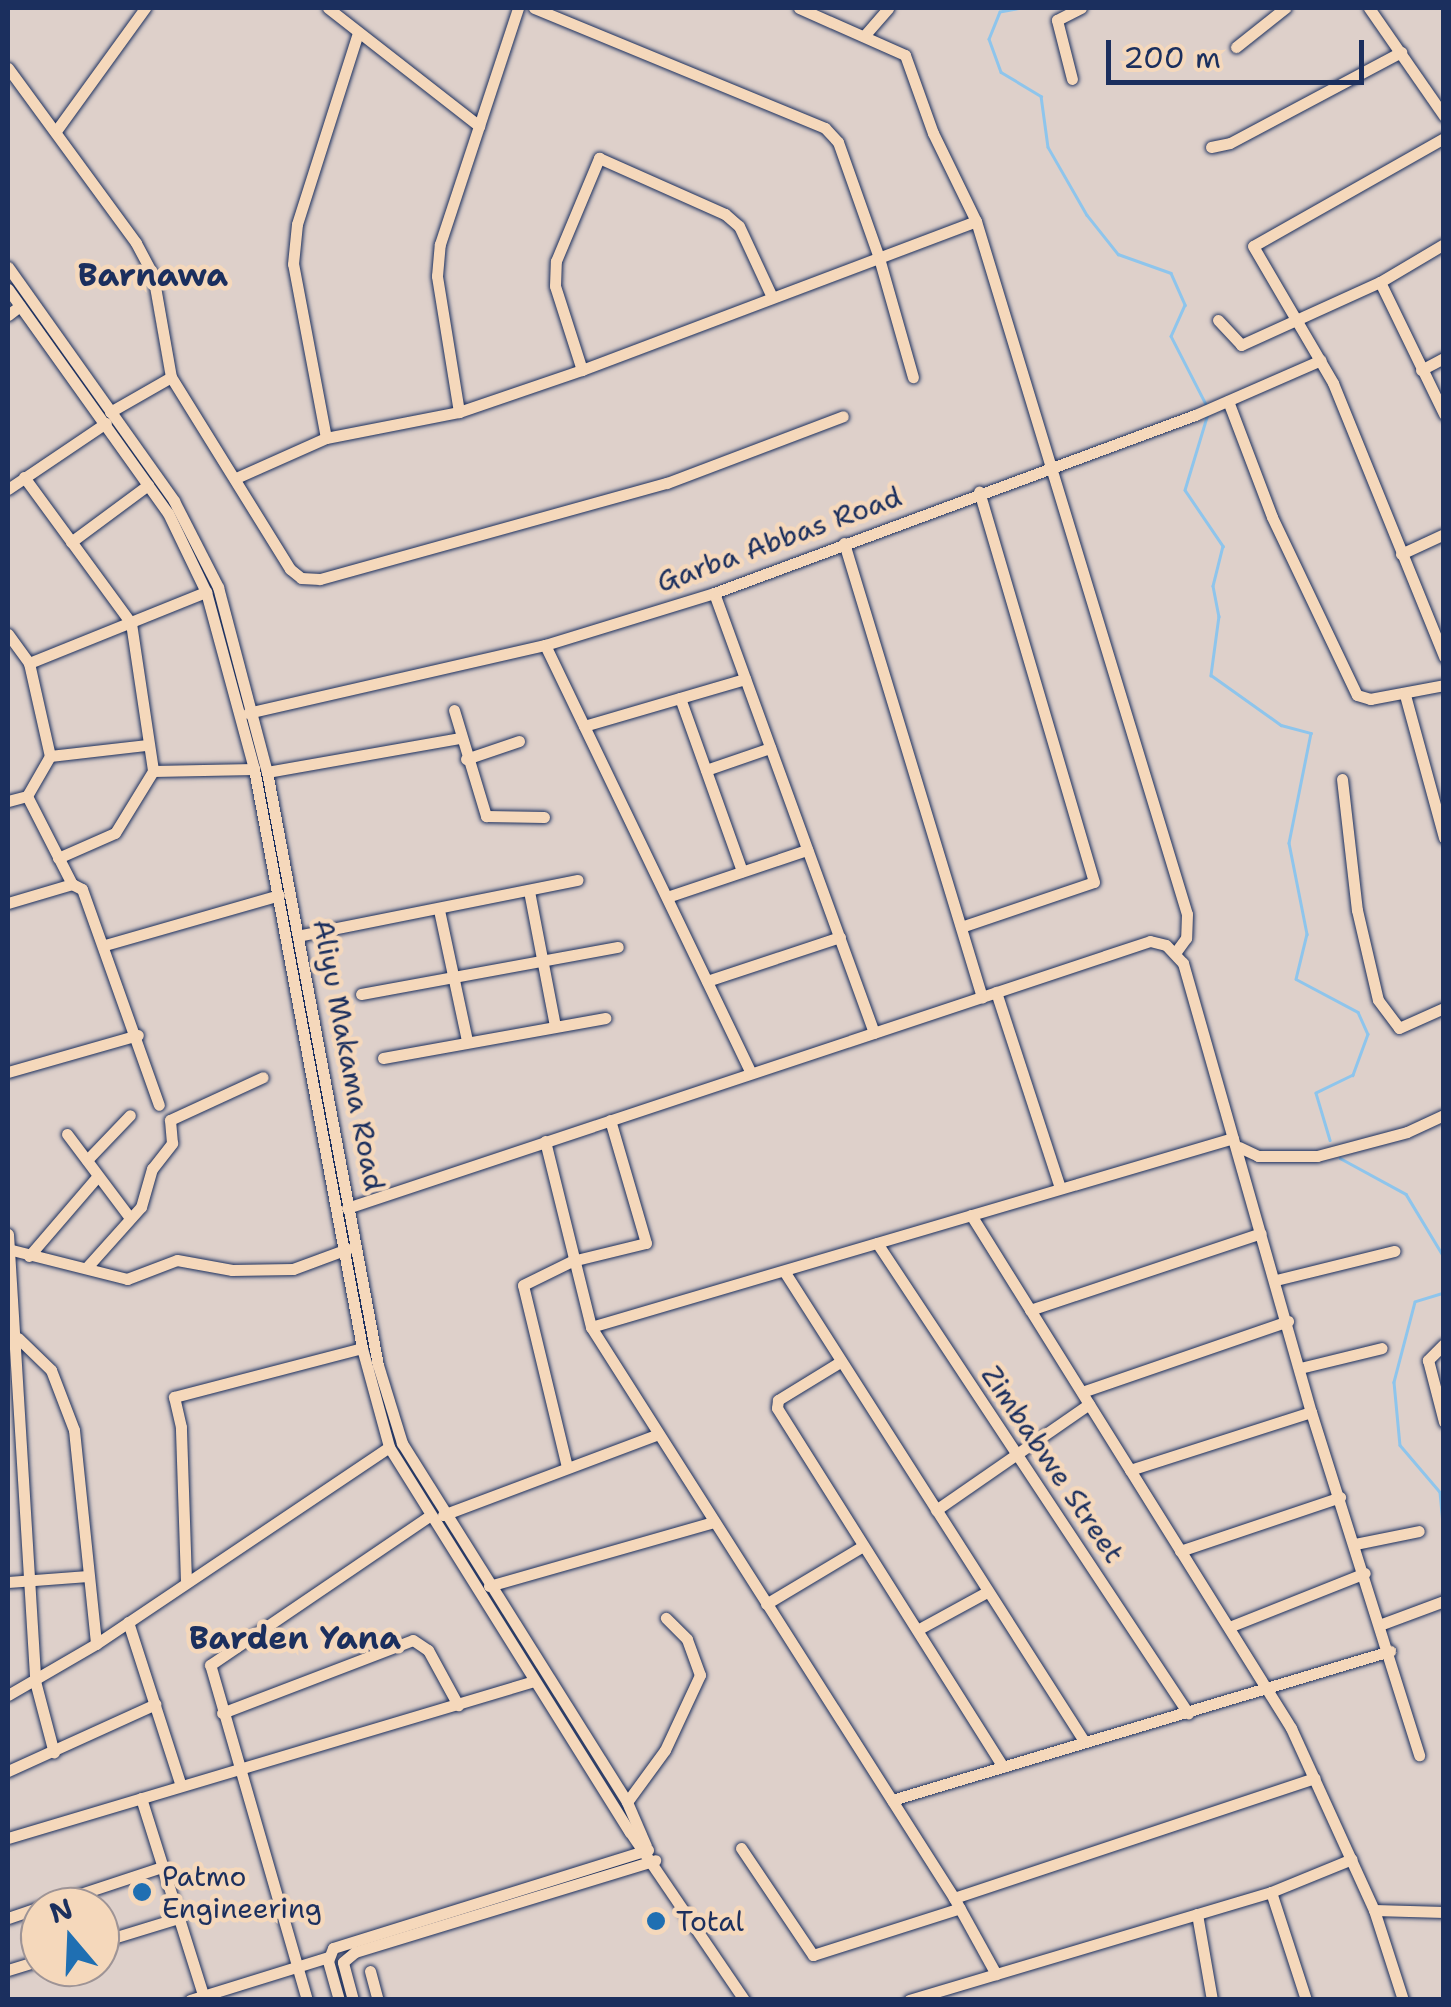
<!DOCTYPE html>
<html>
<head>
<meta charset="utf-8">
<style>
	body { margin:0 }
	#map { position:relative; width:1451px; height:2007px; overflow:hidden; background:#ded0ca; font-family:"Shantell Sans",sans-serif }
	div>[style] { position:absolute }
	[style*='--x'] { left:calc(var(--x)*1px); top:calc(var(--y)*1px); width:calc(var(--w)*1px); rotate:calc(var(--a)*1deg) }
	.stream>* { height:2.5px; margin:-1.25px; padding:0 1.25px; transform-origin:1.25px; border-radius:1.25px; background:#8ec5ec }
	.roads { filter:drop-shadow(0 0 2px #1b2f5e) drop-shadow(0 0 2px #1b2f5e) }
	.minor>* { height:11px; margin:-5.5px; padding:0 5.5px; transform-origin:5.5px; border-radius:5.5px; background:#f5d8bb }
	.dots>* { width:28px; height:28px; translate:-50% -50%; box-sizing:border-box; border:5px solid #f5d8bb; border-radius:50% }
	span { translate:-50% -50%; white-space:nowrap; text-align:center; line-height:1.15; -webkit-text-stroke:9px #f5d8bb; paint-order:stroke }
	.street-label { font-size:28px; color:#1b2f5e }
	.poi-label { font-size:28px; color:#1b2f5e }
	.left { translate:0 -50%; text-align:left }
	.quarter-label { font-size:32px; color:#1b2f5e; font-weight:700 }
	.frame { position:absolute; inset:0; border:10px solid #1b2f5e; pointer-events:none }
	.north { position:absolute; left:20px; top:1887px; width:100px; height:100px; box-sizing:border-box; background:#f5d8bb; border:2px solid #9e9496; border-radius:50%; rotate:341deg; font-size:28px; font-weight:700; line-height:40px; text-align:center; color:#1b2f5e }
	.north::after { content:''; display:block; margin:auto; width:35px; height:45px; background:#1f6fb2; clip-path:polygon(50% 0,100% 100%,50% 72%,0 100%) }
	.scale { position:absolute; left:1106px; top:40px; width:258px; height:45px; box-sizing:border-box; border:5px solid #1b2f5e; border-top:0; padding-left:12px; font-size:30px; line-height:35px; white-space:nowrap; color:#1b2f5e; -webkit-text-stroke:8px #f5d8bb; paint-order:stroke }
</style>
</head>
<body>
<div id="map">
	<div class="stream">
		<i style="--x:1022;--y:8;--w:22;--a:170"></i>
		<i style="--x:1000;--y:12;--w:29;--a:112"></i>
		<i style="--x:989;--y:39;--w:35;--a:70"></i>
		<i style="--x:1001;--y:72;--w:47;--a:31"></i>
		<i style="--x:1041;--y:96;--w:51;--a:82.2"></i>
		<i style="--x:1048;--y:147;--w:78;--a:60.2"></i>
		<i style="--x:1087;--y:215;--w:50;--a:51.5"></i>
		<i style="--x:1118;--y:254;--w:56;--a:19.7"></i>
		<i style="--x:1171;--y:273;--w:35;--a:66"></i>
		<i style="--x:1185;--y:305;--w:34;--a:114"></i>
		<i style="--x:1171;--y:336;--w:79;--a:62.8"></i>
		<i style="--x:1208;--y:414;--w:79;--a:106.8"></i>
		<i style="--x:1185;--y:490;--w:68;--a:55.8"></i>
		<i style="--x:1223;--y:546;--w:41;--a:104"></i>
		<i style="--x:1213;--y:586;--w:31;--a:79"></i>
		<i style="--x:1219;--y:616;--w:60;--a:97.7"></i>
		<i style="--x:1211;--y:675;--w:86;--a:35.5"></i>
		<i style="--x:1281;--y:725;--w:31;--a:15"></i>
		<i style="--x:1311;--y:733;--w:112;--a:101.3"></i>
		<i style="--x:1289;--y:843;--w:93;--a:78.8"></i>
		<i style="--x:1307;--y:934;--w:46;--a:103.7"></i>
		<i style="--x:1296;--y:979;--w:70;--a:28"></i>
		<i style="--x:1358;--y:1012;--w:24;--a:66"></i>
		<i style="--x:1368;--y:1034;--w:44;--a:110.1"></i>
		<i style="--x:1353;--y:1075;--w:41;--a:154.1"></i>
		<i style="--x:1316;--y:1093;--w:49;--a:73.4"></i>
		<i style="--x:1340;--y:1158;--w:75;--a:28.6"></i>
		<i style="--x:1406;--y:1194;--w:74;--a:58.9"></i>
		<i style="--x:1444;--y:1293;--w:30;--a:163"></i>
		<i style="--x:1415;--y:1302;--w:83;--a:104.7"></i>
		<i style="--x:1394;--y:1382;--w:63;--a:84.6"></i>
		<i style="--x:1400;--y:1445;--w:62;--a:49.6"></i>
		<i style="--x:1440;--y:1492;--w:42;--a:84.6"></i>
	</div>
	<div class="roads">
		<div class="minor">
			<i style="--x:328;--y:8;--w:192;--a:38"></i>
			<i style="--x:534;--y:8;--w:315;--a:22.4"></i>
			<i style="--x:825;--y:128;--w:19;--a:47"></i>
			<i style="--x:838;--y:142;--w:123;--a:70.5"></i>
			<i style="--x:879;--y:258;--w:124;--a:74.1"></i>
			<i style="--x:799;--y:8;--w:116;--a:23.9"></i>
			<i style="--x:905;--y:55;--w:83;--a:70.3"></i>
			<i style="--x:933;--y:133;--w:98;--a:64"></i>
			<i style="--x:976;--y:221;--w:724;--a:73.07"></i>
			<i style="--x:1187;--y:914;--w:24;--a:92"></i>
			<i style="--x:1186;--y:938;--w:17;--a:126"></i>
			<i style="--x:1369;--y:8;--w:131;--a:55.2"></i>
			<i style="--x:864;--y:36;--w:37;--a:-49"></i>
			<i style="--x:1236;--y:47;--w:63;--a:-38.5"></i>
			<i style="--x:8;--y:68;--w:217;--a:53.8"></i>
			<i style="--x:136;--y:243;--w:36;--a:62"></i>
			<i style="--x:153;--y:275;--w:104;--a:80"></i>
			<i style="--x:171;--y:377;--w:226;--a:58.2"></i>
			<i style="--x:290;--y:569;--w:14;--a:39"></i>
			<i style="--x:301;--y:578;--w:19;--a:3"></i>
			<i style="--x:320;--y:579;--w:360;--a:-15.5"></i>
			<i style="--x:667;--y:483;--w:188;--a:-20.8"></i>
			<i style="--x:1072;--y:79;--w:61;--a:-104.3"></i>
			<i style="--x:1057;--y:20;--w:27;--a:-27"></i>
			<i style="--x:56;--y:131;--w:152;--a:-54.1"></i>
			<i style="--x:1444;--y:138;--w:219;--a:150.5"></i>
			<i style="--x:1253;--y:246;--w:159;--a:59.7"></i>
			<i style="--x:1333;--y:383;--w:296;--a:67.9"></i>
			<i style="--x:1211;--y:147;--w:19;--a:-12"></i>
			<i style="--x:1230;--y:143;--w:194;--a:-28"></i>
			<i style="--x:8;--y:267;--w:287;--a:54.6"></i>
			<i style="--x:174;--y:501;--w:97;--a:62.9"></i>
			<i style="--x:218;--y:587;--w:191;--a:75.2"></i>
			<i style="--x:267;--y:772;--w:603;--a:79.4"></i>
			<i style="--x:378;--y:1365;--w:82;--a:72.9"></i>
			<i style="--x:402;--y:1443;--w:424;--a:57.9"></i>
			<i style="--x:627;--y:1802;--w:48;--a:66.6"></i>
			<i style="--x:1380;--y:282;--w:147;--a:64.1"></i>
			<i style="--x:8;--y:289;--w:275;--a:54.5"></i>
			<i style="--x:168;--y:513;--w:88;--a:64.3"></i>
			<i style="--x:206;--y:592;--w:183;--a:74.8"></i>
			<i style="--x:254;--y:769;--w:589;--a:79.43"></i>
			<i style="--x:362;--y:1348;--w:103;--a:74.7"></i>
			<i style="--x:389;--y:1447;--w:454;--a:58"></i>
			<i style="--x:630;--y:1832;--w:203;--a:55.8"></i>
			<i style="--x:8;--y:315;--w:15;--a:-37"></i>
			<i style="--x:1218;--y:320;--w:34;--a:47"></i>
			<i style="--x:1241;--y:345;--w:153;--a:-24.4"></i>
			<i style="--x:1380;--y:282;--w:74;--a:-30.7"></i>
			<i style="--x:582;--y:370;--w:88;--a:-107.8"></i>
			<i style="--x:555;--y:286;--w:25;--a:-88"></i>
			<i style="--x:556;--y:261;--w:112;--a:-67.3"></i>
			<i style="--x:599;--y:158;--w:138;--a:24"></i>
			<i style="--x:725;--y:214;--w:18;--a:41"></i>
			<i style="--x:739;--y:226;--w:76;--a:65.1"></i>
			<i style="--x:1421;--y:370;--w:26;--a:-28"></i>
			<i style="--x:1228;--y:401;--w:124;--a:69.2"></i>
			<i style="--x:1272;--y:517;--w:197;--a:64.5"></i>
			<i style="--x:1357;--y:695;--w:14;--a:17"></i>
			<i style="--x:1370;--y:699;--w:75;--a:-10.7"></i>
			<i style="--x:110;--y:412;--w:70;--a:-29.8"></i>
			<i style="--x:459;--y:412;--w:138;--a:-99.2"></i>
			<i style="--x:437;--y:276;--w:32;--a:-85"></i>
			<i style="--x:440;--y:244;--w:249;--a:-71.7"></i>
			<i style="--x:326;--y:438;--w:177;--a:-100.7"></i>
			<i style="--x:293;--y:264;--w:40;--a:-84.3"></i>
			<i style="--x:297;--y:224;--w:201;--a:-72.3"></i>
			<i style="--x:24;--y:477;--w:181;--a:53.8"></i>
			<i style="--x:131;--y:623;--w:150;--a:81.5"></i>
			<i style="--x:236;--y:478;--w:98;--a:-24"></i>
			<i style="--x:326;--y:438;--w:136;--a:-11.1"></i>
			<i style="--x:459;--y:412;--w:130;--a:-18.9"></i>
			<i style="--x:582;--y:370;--w:421;--a:-20.7"></i>
			<i style="--x:8;--y:489;--w:118;--a:-34"></i>
			<i style="--x:71;--y:542;--w:96;--a:-36.5"></i>
			<i style="--x:844;--y:543;--w:475;--a:73.1"></i>
			<i style="--x:1401;--y:554;--w:47;--a:-24.9"></i>
			<i style="--x:714;--y:593;--w:468;--a:70"></i>
			<i style="--x:8;--y:634;--w:36;--a:54"></i>
			<i style="--x:29;--y:663;--w:95;--a:77.3"></i>
			<i style="--x:50;--y:756;--w:46;--a:119.9"></i>
			<i style="--x:27;--y:796;--w:20;--a:165"></i>
			<i style="--x:545;--y:645;--w:475;--a:64.3"></i>
			<i style="--x:29;--y:663;--w:191;--a:-21.9"></i>
			<i style="--x:1405;--y:695;--w:148;--a:74.7"></i>
			<i style="--x:680;--y:698;--w:184;--a:70.3"></i>
			<i style="--x:454;--y:710;--w:111;--a:73.2"></i>
			<i style="--x:486;--y:816;--w:58;--a:1"></i>
			<i style="--x:248;--y:713;--w:305;--a:-12.9"></i>
			<i style="--x:545;--y:645;--w:177;--a:-17.1"></i>
			<i style="--x:714;--y:593;--w:513;--a:-20.31"></i>
			<i style="--x:1195;--y:415;--w:137;--a:-23.6"></i>
			<i style="--x:584;--y:726;--w:168;--a:-16.3"></i>
			<i style="--x:50;--y:756;--w:98;--a:-6.5"></i>
			<i style="--x:466;--y:759;--w:56;--a:-18.8"></i>
			<i style="--x:706;--y:770;--w:68;--a:-19"></i>
			<i style="--x:153;--y:771;--w:101;--a:-1.1"></i>
			<i style="--x:267;--y:772;--w:195;--a:-10"></i>
			<i style="--x:1342;--y:779;--w:132;--a:83.5"></i>
			<i style="--x:1357;--y:910;--w:92;--a:76.9"></i>
			<i style="--x:1378;--y:1000;--w:35;--a:53"></i>
			<i style="--x:1399;--y:1028;--w:49;--a:-24"></i>
			<i style="--x:27;--y:796;--w:99;--a:62.9"></i>
			<i style="--x:58;--y:858;--w:62;--a:-23.7"></i>
			<i style="--x:115;--y:833;--w:73;--a:-58.5"></i>
			<i style="--x:529;--y:891;--w:137;--a:79.1"></i>
			<i style="--x:667;--y:897;--w:148;--a:-18.6"></i>
			<i style="--x:8;--y:903;--w:67;--a:-16.5"></i>
			<i style="--x:72;--y:884;--w:11;--a:27"></i>
			<i style="--x:82;--y:889;--w:229;--a:70.4"></i>
			<i style="--x:439;--y:910;--w:134;--a:77.9"></i>
			<i style="--x:961;--y:927;--w:140;--a:-18.7"></i>
			<i style="--x:1094;--y:882;--w:407;--a:-106.4"></i>
			<i style="--x:302;--y:935;--w:281;--a:-11.3"></i>
			<i style="--x:105;--y:945;--w:181;--a:-16"></i>
			<i style="--x:707;--y:981;--w:140;--a:-18.3"></i>
			<i style="--x:996;--y:992;--w:206;--a:71.9"></i>
			<i style="--x:361;--y:994;--w:261;--a:-10.4"></i>
			<i style="--x:383;--y:1058;--w:226;--a:-10.2"></i>
			<i style="--x:8;--y:1072;--w:135;--a:-15.9"></i>
			<i style="--x:67;--y:1134;--w:105;--a:53.1"></i>
			<i style="--x:545;--y:1141;--w:192;--a:76.1"></i>
			<i style="--x:591;--y:1327;--w:677;--a:57.55"></i>
			<i style="--x:954;--y:1898;--w:87;--a:61.1"></i>
			<i style="--x:1239;--y:1147;--w:21;--a:25"></i>
			<i style="--x:1258;--y:1156;--w:59;--a:0"></i>
			<i style="--x:1317;--y:1156;--w:93;--a:-14.9"></i>
			<i style="--x:1407;--y:1132;--w:41;--a:-24.7"></i>
			<i style="--x:87;--y:1160;--w:62;--a:-46.3"></i>
			<i style="--x:347;--y:1208;--w:846;--a:-18.39"></i>
			<i style="--x:1150;--y:941;--w:16;--a:14"></i>
			<i style="--x:1166;--y:945;--w:25;--a:47"></i>
			<i style="--x:1183;--y:963;--w:467;--a:74.1"></i>
			<i style="--x:1311;--y:1412;--w:360;--a:72.5"></i>
			<i style="--x:971;--y:1215;--w:605;--a:58.04"></i>
			<i style="--x:1291;--y:1728;--w:200;--a:65.5"></i>
			<i style="--x:1374;--y:1910;--w:95;--a:72.1"></i>
			<i style="--x:8;--y:1234;--w:448;--a:86.5"></i>
			<i style="--x:35;--y:1681;--w:74;--a:75.2"></i>
			<i style="--x:877;--y:1243;--w:564;--a:56.51"></i>
			<i style="--x:8;--y:1249;--w:123;--a:14.1"></i>
			<i style="--x:127;--y:1279;--w:53;--a:-20.8"></i>
			<i style="--x:177;--y:1260;--w:56;--a:10.3"></i>
			<i style="--x:232;--y:1270;--w:61;--a:-0.9"></i>
			<i style="--x:293;--y:1269;--w:58;--a:-20.3"></i>
			<i style="--x:29;--y:1256;--w:104;--a:-49.3"></i>
			<i style="--x:88;--y:1266;--w:79;--a:-48.1"></i>
			<i style="--x:141;--y:1207;--w:40;--a:-74"></i>
			<i style="--x:152;--y:1169;--w:33;--a:-52"></i>
			<i style="--x:172;--y:1143;--w:23;--a:-95"></i>
			<i style="--x:170;--y:1120;--w:102;--a:-24.8"></i>
			<i style="--x:784;--y:1271;--w:558;--a:57.45"></i>
			<i style="--x:1276;--y:1280;--w:122;--a:-13.8"></i>
			<i style="--x:1030;--y:1310;--w:243;--a:-18.4"></i>
			<i style="--x:591;--y:1327;--w:669;--a:-16.4"></i>
			<i style="--x:18;--y:1338;--w:46;--a:44.1"></i>
			<i style="--x:51;--y:1370;--w:64;--a:69"></i>
			<i style="--x:74;--y:1430;--w:215;--a:84.1"></i>
			<i style="--x:1444;--y:1344;--w:23;--a:135"></i>
			<i style="--x:1428;--y:1360;--w:64;--a:75.5"></i>
			<i style="--x:840;--y:1362;--w:73;--a:148.5"></i>
			<i style="--x:778;--y:1400;--w:8;--a:97"></i>
			<i style="--x:777;--y:1408;--w:424;--a:57.8"></i>
			<i style="--x:1300;--y:1368;--w:84;--a:-13.7"></i>
			<i style="--x:1082;--y:1392;--w:218;--a:-19"></i>
			<i style="--x:567;--y:1467;--w:187;--a:-103.6"></i>
			<i style="--x:523;--y:1285;--w:55;--a:-26.1"></i>
			<i style="--x:572;--y:1261;--w:76;--a:-13.7"></i>
			<i style="--x:646;--y:1243;--w:128;--a:-106.3"></i>
			<i style="--x:1130;--y:1470;--w:190;--a:-17.8"></i>
			<i style="--x:936;--y:1510;--w:186;--a:-34.7"></i>
			<i style="--x:443;--y:1515;--w:230;--a:-20.6"></i>
			<i style="--x:1355;--y:1544;--w:65;--a:-11.5"></i>
			<i style="--x:1180;--y:1551;--w:169;--a:-18.6"></i>
			<i style="--x:186;--y:1581;--w:154;--a:-91.9"></i>
			<i style="--x:181;--y:1427;--w:31;--a:-103"></i>
			<i style="--x:174;--y:1397;--w:194;--a:-14.6"></i>
			<i style="--x:8;--y:1582;--w:80;--a:-4.3"></i>
			<i style="--x:489;--y:1586;--w:234;--a:-15.9"></i>
			<i style="--x:766;--y:1604;--w:113;--a:-30.9"></i>
			<i style="--x:128;--y:1622;--w:172;--a:72.1"></i>
			<i style="--x:1382;--y:1624;--w:66;--a:-20.4"></i>
			<i style="--x:1229;--y:1627;--w:146;--a:-21.7"></i>
			<i style="--x:919;--y:1629;--w:77;--a:-28.6"></i>
			<i style="--x:8;--y:1695;--w:102;--a:-30.1"></i>
			<i style="--x:96;--y:1644;--w:353;--a:-33.9"></i>
			<i style="--x:222;--y:1713;--w:204;--a:-20.9"></i>
			<i style="--x:413;--y:1640;--w:18;--a:34"></i>
			<i style="--x:428;--y:1650;--w:63;--a:61.4"></i>
			<i style="--x:8;--y:1771;--w:162;--a:-24.4"></i>
			<i style="--x:141;--y:1798;--w:207;--a:72.5"></i>
			<i style="--x:892;--y:1800;--w:520;--a:-16.66"></i>
			<i style="--x:627;--y:1802;--w:64;--a:-53.8"></i>
			<i style="--x:665;--y:1750;--w:83;--a:-65"></i>
			<i style="--x:700;--y:1675;--w:38;--a:-110"></i>
			<i style="--x:687;--y:1639;--w:30;--a:-135"></i>
			<i style="--x:8;--y:1838;--w:549;--a:-16.62"></i>
			<i style="--x:741;--y:1848;--w:129;--a:56.1"></i>
			<i style="--x:813;--y:1955;--w:154;--a:-17.7"></i>
			<i style="--x:1271;--y:1892;--w:114;--a:72"></i>
			<i style="--x:954;--y:1898;--w:380;--a:-18.4"></i>
			<i style="--x:41;--y:1907;--w:127;--a:-18.3"></i>
			<i style="--x:1374;--y:1910;--w:70;--a:1.6"></i>
			<i style="--x:1197;--y:1914;--w:87;--a:80.1"></i>
			<i style="--x:8;--y:1918;--w:34;--a:-19"></i>
			<i style="--x:100;--y:1942;--w:82;--a:-17.1"></i>
			<i style="--x:8;--y:1970;--w:34;--a:-17"></i>
			<i style="--x:370;--y:1971;--w:30;--a:75"></i>
			<i style="--x:190;--y:2000;--w:145;--a:-17.3"></i>
			<i style="--x:307;--y:2000;--w:349;--a:-106.1"></i>
			<i style="--x:210;--y:1665;--w:265;--a:-34.2"></i>
			<i style="--x:339;--y:2000;--w:41;--a:-105.8"></i>
			<i style="--x:328;--y:1961;--w:14;--a:-69"></i>
			<i style="--x:333;--y:1948;--w:330;--a:-17.3"></i>
			<i style="--x:353;--y:2000;--w:39;--a:-105"></i>
			<i style="--x:343;--y:1962;--w:16;--a:-40"></i>
			<i style="--x:355;--y:1952;--w:314;--a:-17"></i>
			<i style="--x:909;--y:2000;--w:378;--a:-16.6"></i>
			<i style="--x:1271;--y:1892;--w:87;--a:-22.2"></i>
		</div>
	</div>
	<div class="dots">
		<i style="left:142px;top:1892px;background:#1f6fb2"></i>
		<i style="left:656px;top:1921px;background:#1f6fb2"></i>
	</div>
	<div class="street-label">
		<span style="left:779px;top:539px;rotate:-20deg">Garba Abbas Road</span>
		<span style="left:349px;top:1055px;rotate:79deg">Aliyu Makama Road</span>
		<span style="left:1053px;top:1464px;rotate:56deg">Zimbabwe Street</span>
	</div>
	<div class="poi-label">
		<span class="left" style="left:162px;top:1892px">Patmo<br>Engineering</span>
		<span class="left" style="left:676px;top:1921px">Total</span>
	</div>
	<div class="quarter-label">
		<span style="left:153px;top:275px">Barnawa</span>
		<span style="left:295px;top:1638px">Barden Yana</span>
	</div>
	<div class="frame"></div>
	<div class="north">N</div>
	<div class="scale">200 m</div>
</div>
</body>
</html>
